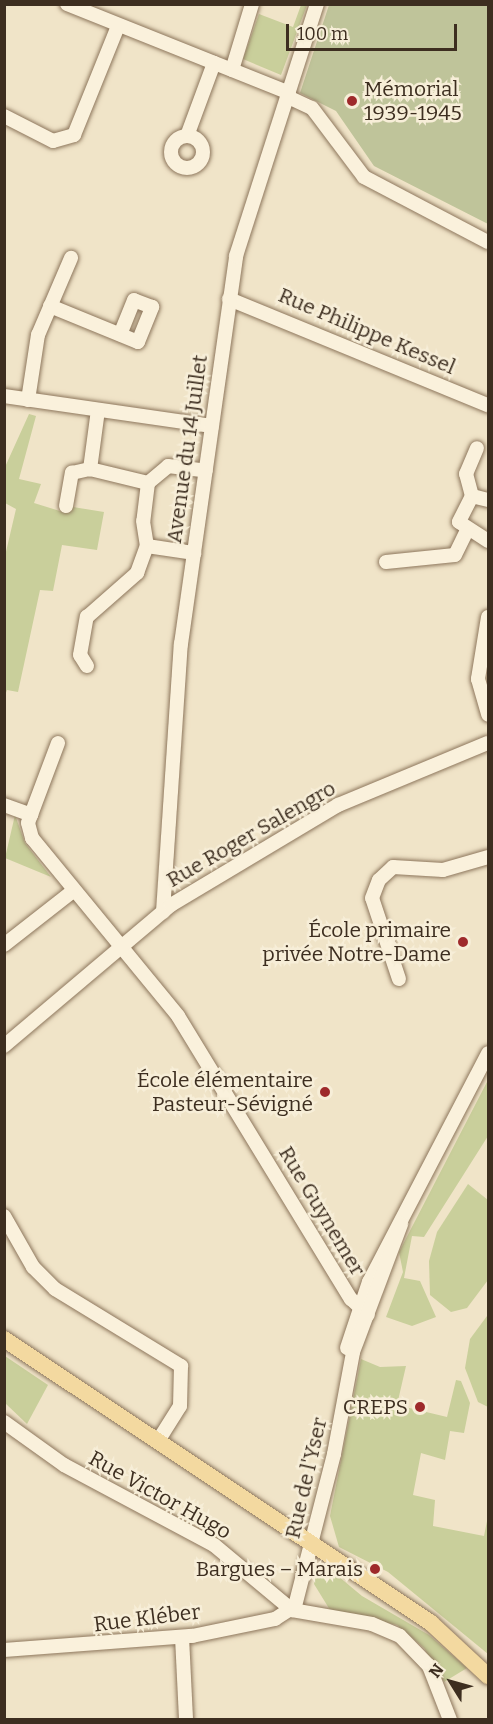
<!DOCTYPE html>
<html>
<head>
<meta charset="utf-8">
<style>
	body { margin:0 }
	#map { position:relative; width:493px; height:1724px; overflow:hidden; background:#f0e4c8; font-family:Bitter,serif }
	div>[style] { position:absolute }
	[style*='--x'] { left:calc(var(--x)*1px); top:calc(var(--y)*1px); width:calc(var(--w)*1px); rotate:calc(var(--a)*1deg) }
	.green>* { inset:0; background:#c9cf9b }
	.cemetery>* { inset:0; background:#bfc49a }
	.roads { filter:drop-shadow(0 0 2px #8d765c) drop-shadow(0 0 2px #8d765c) }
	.minor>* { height:14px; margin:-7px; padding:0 7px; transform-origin:7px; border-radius:7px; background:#faf1dc }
	.minor>.ring { margin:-7px; padding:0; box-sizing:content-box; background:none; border:14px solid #faf1dc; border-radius:50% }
	.major>* { height:16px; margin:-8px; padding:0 8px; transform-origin:8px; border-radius:8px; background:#f3d9a0 }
	.dots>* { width:16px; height:16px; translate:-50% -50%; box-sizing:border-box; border:3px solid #f7eed8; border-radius:50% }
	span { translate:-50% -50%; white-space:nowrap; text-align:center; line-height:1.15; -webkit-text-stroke:5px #f7eed8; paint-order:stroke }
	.poi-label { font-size:21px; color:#3d2e20 }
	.left { translate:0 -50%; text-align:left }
	.right { translate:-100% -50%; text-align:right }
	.street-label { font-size:21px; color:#3d2e20 }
	.frame { position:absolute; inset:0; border:6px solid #3d2e20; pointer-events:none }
	.north { position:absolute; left:421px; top:1652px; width:60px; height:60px; -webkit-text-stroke:4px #f7eed8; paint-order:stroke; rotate:307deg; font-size:16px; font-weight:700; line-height:24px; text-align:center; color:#3d2e20 }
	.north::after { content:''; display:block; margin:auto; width:21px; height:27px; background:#3d2e20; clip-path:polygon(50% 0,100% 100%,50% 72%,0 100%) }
	.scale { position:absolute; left:286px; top:24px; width:171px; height:27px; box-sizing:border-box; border:3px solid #3d2e20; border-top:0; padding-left:8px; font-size:18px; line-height:21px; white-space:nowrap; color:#3d2e20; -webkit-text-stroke:4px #f7eed8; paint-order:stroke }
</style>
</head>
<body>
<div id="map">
	<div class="green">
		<i style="clip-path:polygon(301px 5px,307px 5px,281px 75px,243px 59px,259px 14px,293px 27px)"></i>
		<i style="clip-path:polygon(29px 414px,36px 416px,19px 479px,41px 484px,34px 503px,63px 512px,73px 507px,104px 512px,97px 550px,62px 545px,53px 591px,40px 590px,18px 692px,7px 690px,4px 698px,5px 556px,16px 509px,5px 503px,5px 467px)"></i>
		<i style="clip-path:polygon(15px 815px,25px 843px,51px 877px,5px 858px)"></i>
		<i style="clip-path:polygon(488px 1080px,488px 1136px,424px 1237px,412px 1236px,404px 1278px,420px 1281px,436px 1317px,412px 1326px,386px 1317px,403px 1272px,399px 1252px)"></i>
		<i style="clip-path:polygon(468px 1184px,488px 1200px,488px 1280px,467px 1308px,451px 1312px,430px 1295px,429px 1261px,437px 1232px)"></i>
		<i style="clip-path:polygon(487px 1316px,488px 1317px,488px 1407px,478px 1402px,465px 1368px,470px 1339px)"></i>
		<i style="clip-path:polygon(5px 1356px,48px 1385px,27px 1424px,5px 1403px)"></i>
		<i style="clip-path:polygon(361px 1359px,380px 1367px,406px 1366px,397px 1405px,447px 1417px,456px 1380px,461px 1381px,470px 1403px,464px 1433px,450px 1431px,445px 1460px,421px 1453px,413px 1495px,435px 1500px,433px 1526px,484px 1536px,488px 1516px,488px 1654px,388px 1572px,339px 1547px,330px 1516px)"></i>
		<i style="clip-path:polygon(332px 1571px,362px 1596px,429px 1635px,467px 1668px,444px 1682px,424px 1648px,397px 1625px,330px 1610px,314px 1584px,316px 1574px)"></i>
	</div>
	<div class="cemetery">
		<i style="clip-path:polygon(329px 5px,488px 5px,488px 224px,374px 166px,336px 111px,300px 93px)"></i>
	</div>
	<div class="roads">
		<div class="minor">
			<i style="--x:67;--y:4;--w:239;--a:21.8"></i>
			<i style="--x:232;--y:70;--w:69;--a:-73.1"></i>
			<i style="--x:288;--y:97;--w:26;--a:25"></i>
			<i style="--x:312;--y:108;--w:86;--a:53"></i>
			<i style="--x:364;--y:177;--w:140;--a:27.7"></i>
			<i style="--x:4;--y:116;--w:55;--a:27"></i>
			<i style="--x:53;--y:141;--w:22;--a:-16"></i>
			<i style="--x:74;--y:135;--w:118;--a:-68"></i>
			<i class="ring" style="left:171px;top:136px;width:18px;height:18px"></i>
			<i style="--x:187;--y:136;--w:78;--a:-69.7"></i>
			<i style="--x:229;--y:299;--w:280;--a:22.3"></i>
			<i style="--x:50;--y:306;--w:95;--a:22.2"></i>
			<i style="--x:138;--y:342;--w:38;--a:-68"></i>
			<i style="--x:152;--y:307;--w:19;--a:-159"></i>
			<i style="--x:134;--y:300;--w:37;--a:112"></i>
			<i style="--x:4;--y:396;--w:210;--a:8.2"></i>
			<i style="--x:28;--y:400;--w:66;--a:-81.3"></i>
			<i style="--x:38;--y:335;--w:84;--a:-66.8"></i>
			<i style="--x:98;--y:410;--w:60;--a:97.7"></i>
			<i style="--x:90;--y:469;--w:60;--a:13.6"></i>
			<i style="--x:148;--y:483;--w:38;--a:97"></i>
			<i style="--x:143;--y:521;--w:25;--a:81"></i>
			<i style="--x:147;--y:546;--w:48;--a:8.5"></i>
			<i style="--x:148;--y:483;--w:26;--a:-40"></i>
			<i style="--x:168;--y:466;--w:38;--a:7"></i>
			<i style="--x:472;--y:496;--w:23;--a:-105"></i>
			<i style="--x:466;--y:474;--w:28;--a:-67"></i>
			<i style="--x:488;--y:500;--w:16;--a:-166"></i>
			<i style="--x:472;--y:496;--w:29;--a:117"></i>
			<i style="--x:459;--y:522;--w:35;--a:33"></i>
			<i style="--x:66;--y:506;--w:34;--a:-80"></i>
			<i style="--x:72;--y:473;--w:18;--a:-13"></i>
			<i style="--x:386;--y:562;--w:69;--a:-5.8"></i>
			<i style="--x:455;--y:555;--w:28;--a:-64"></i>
			<i style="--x:488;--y:617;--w:63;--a:99.2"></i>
			<i style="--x:478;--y:679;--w:37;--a:74"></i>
			<i style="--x:87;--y:666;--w:13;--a:-122"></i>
			<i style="--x:80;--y:655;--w:39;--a:-80"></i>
			<i style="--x:87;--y:617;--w:67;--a:-41.3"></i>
			<i style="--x:137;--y:573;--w:29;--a:-70"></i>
			<i style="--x:58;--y:743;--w:85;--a:110.6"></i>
			<i style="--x:28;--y:823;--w:16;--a:75"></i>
			<i style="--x:32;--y:838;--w:230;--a:50.6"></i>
			<i style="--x:178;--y:1016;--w:332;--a:58.6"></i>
			<i style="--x:351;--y:1299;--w:23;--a:43"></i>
			<i style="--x:4;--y:805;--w:29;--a:20"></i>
			<i style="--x:163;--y:912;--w:269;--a:-86.2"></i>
			<i style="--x:181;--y:644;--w:392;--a:-81.9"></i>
			<i style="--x:236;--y:256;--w:265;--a:-72.2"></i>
			<i style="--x:4;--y:945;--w:88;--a:-38"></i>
			<i style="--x:399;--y:979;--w:85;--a:-108.4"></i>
			<i style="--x:372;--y:898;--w:19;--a:-69"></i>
			<i style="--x:379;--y:880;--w:19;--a:-43"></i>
			<i style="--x:393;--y:867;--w:50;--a:3.4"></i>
			<i style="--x:443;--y:870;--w:47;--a:-16.1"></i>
			<i style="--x:4;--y:1046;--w:219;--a:-40.2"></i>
			<i style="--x:171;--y:905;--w:195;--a:-30.9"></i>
			<i style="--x:338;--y:805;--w:162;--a:-22.5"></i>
			<i style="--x:4;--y:1216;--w:59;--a:60.4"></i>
			<i style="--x:33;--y:1267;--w:31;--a:45"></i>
			<i style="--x:55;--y:1289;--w:148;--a:31.4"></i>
			<i style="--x:181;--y:1366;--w:40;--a:91.4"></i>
			<i style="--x:180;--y:1406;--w:41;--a:122.2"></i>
			<i style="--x:347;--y:1348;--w:70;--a:-71.6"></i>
			<i style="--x:369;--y:1282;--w:258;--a:-62.5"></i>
			<i style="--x:4;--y:1422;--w:74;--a:35.6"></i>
			<i style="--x:64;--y:1465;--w:170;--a:28.1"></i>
			<i style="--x:214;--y:1545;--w:102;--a:39.8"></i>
			<i style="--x:292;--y:1610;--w:81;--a:9.9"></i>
			<i style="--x:372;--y:1624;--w:30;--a:23"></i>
			<i style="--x:400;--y:1636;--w:42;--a:46"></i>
			<i style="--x:429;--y:1666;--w:58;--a:68.7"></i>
			<i style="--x:182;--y:1637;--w:83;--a:87.2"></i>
			<i style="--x:4;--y:1650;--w:189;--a:-4.3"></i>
			<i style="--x:192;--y:1636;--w:85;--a:-11.6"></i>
			<i style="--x:275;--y:1619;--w:24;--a:-33"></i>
			<i style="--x:295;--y:1606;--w:157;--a:-75.6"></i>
			<i style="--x:334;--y:1454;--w:104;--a:-79.4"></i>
			<i style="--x:353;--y:1352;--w:137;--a:-69.4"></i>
		</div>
		<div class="major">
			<i style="--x:4;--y:1339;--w:513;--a:33.63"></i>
			<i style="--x:431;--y:1623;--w:78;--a:42.9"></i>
		</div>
	</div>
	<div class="dots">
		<i style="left:352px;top:101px;background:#9e2a2b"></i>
		<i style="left:463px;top:942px;background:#9e2a2b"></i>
		<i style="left:325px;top:1092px;background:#9e2a2b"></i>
		<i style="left:420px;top:1407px;background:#9e2a2b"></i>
		<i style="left:375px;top:1569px;background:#9e2a2b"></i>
	</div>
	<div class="poi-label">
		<span class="left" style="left:364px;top:101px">Mémorial<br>1939-1945</span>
		<span class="right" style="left:451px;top:942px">École primaire<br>privée Notre-Dame</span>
		<span class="right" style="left:313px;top:1092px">École élémentaire<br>Pasteur-Sévigné</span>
		<span class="right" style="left:408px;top:1407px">CREPS</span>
		<span class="right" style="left:363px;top:1569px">Bargues – Marais</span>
	</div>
	<div class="street-label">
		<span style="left:367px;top:331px;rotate:23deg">Rue Philippe Kessel</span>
		<span style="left:187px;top:449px;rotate:-82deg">Avenue du 14 Juillet</span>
		<span style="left:251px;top:834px;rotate:-30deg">Rue Roger Salengro</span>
		<span style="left:322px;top:1211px;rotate:59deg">Rue Guynemer</span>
		<span style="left:306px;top:1478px;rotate:-77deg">Rue de l'Yser</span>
		<span style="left:160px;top:1495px;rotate:29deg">Rue Victor Hugo</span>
		<span style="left:147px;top:1618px;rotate:-7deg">Rue Kléber</span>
	</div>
	<div class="frame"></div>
	<div class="north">N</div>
	<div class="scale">100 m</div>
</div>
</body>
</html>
